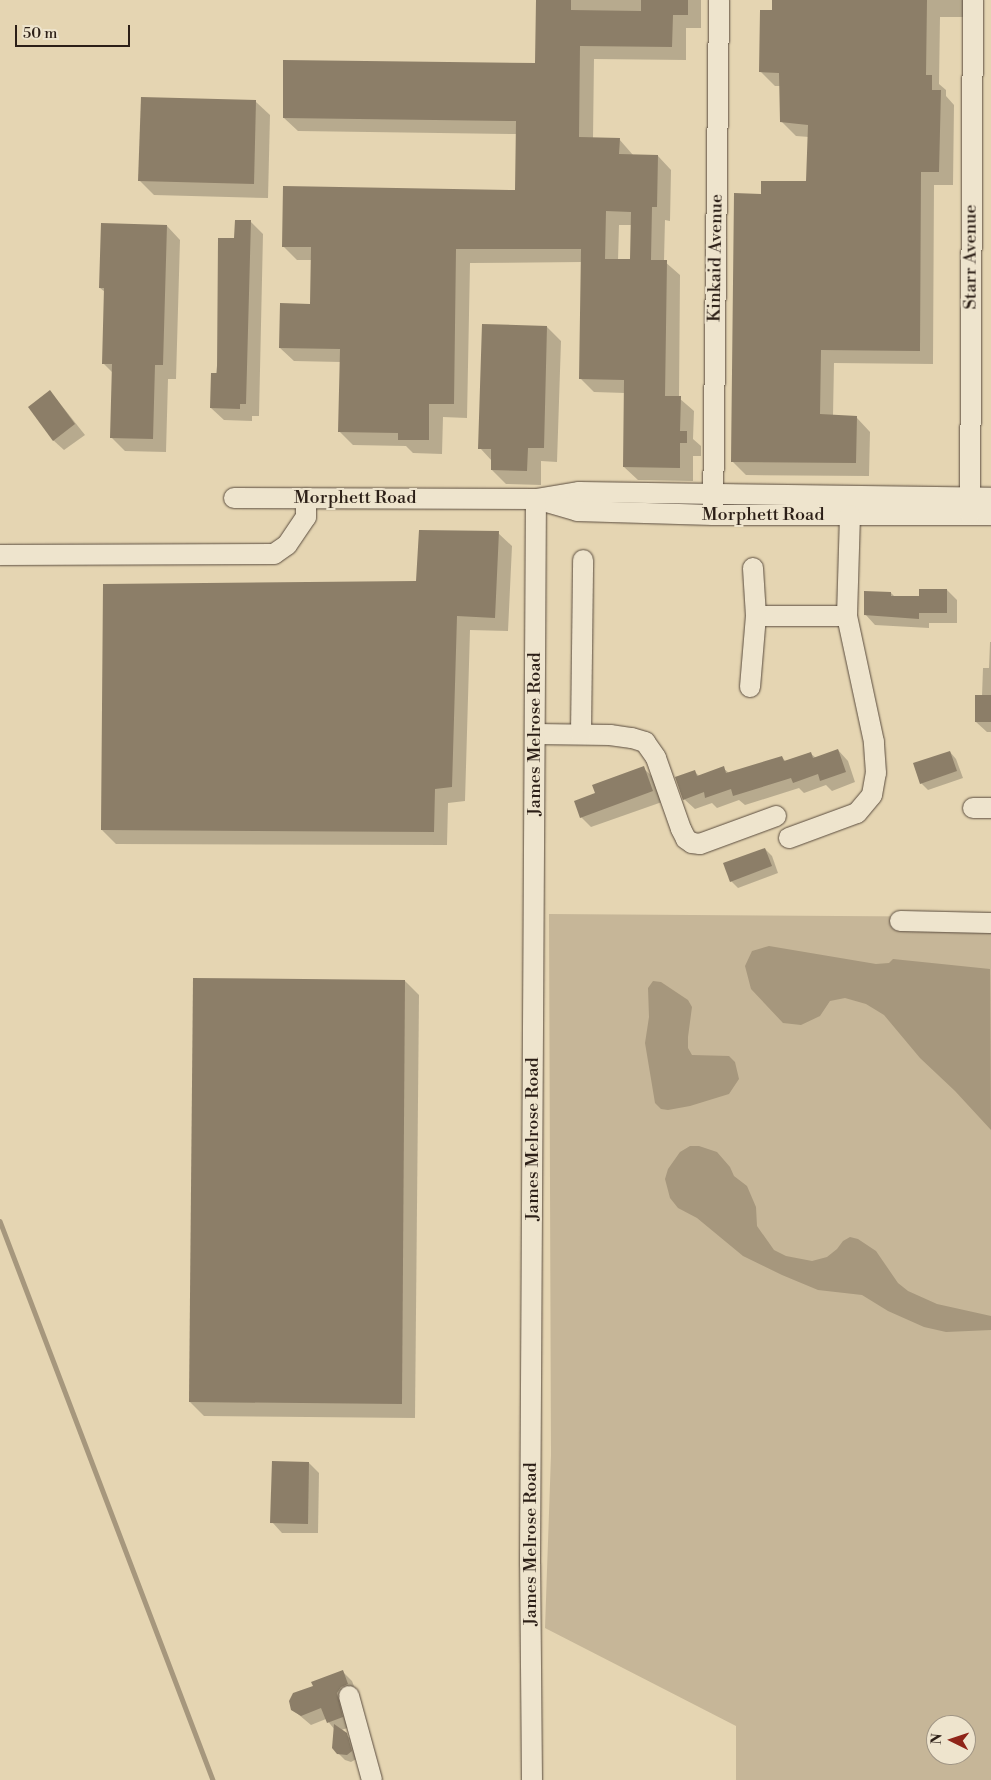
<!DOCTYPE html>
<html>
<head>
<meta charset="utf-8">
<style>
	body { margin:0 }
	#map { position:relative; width:991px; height:1780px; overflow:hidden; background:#e5d5b2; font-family:"Libre Bodoni",serif }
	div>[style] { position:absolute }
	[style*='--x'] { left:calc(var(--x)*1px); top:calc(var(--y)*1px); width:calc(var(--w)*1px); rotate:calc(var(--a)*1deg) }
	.green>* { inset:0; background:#c6b698 }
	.water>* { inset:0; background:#a6977d }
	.shadow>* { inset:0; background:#0003 }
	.stream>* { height:4.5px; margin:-2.25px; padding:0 2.25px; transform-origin:2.25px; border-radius:2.25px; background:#a6977d }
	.building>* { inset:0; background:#8c7e68 }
	.roads { filter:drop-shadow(0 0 1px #5a4c3e) drop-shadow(0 0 1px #5a4c3e) }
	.minor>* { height:20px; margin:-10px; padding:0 10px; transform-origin:10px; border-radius:10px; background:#eee4cd }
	span { translate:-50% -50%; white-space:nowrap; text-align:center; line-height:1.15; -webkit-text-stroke:4px #eee4cd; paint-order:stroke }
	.street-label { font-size:18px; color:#2c1f17 }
	.north { position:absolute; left:926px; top:1715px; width:50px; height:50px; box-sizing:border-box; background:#eee4cd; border:1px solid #a09584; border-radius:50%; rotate:274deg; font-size:14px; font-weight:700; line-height:20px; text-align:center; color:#2c1f17 }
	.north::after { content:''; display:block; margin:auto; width:18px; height:22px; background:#8f2418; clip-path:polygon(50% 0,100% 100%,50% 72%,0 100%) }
	.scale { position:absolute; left:15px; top:25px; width:115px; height:22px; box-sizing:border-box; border:2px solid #2c1f17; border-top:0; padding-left:6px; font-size:15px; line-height:18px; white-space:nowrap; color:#2c1f17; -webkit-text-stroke:4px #eee4cd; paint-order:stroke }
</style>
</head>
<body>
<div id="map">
	<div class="green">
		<i style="clip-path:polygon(evenodd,549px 914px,991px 917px,991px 1780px,736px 1780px,736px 1726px,545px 1628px,551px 1455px,549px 914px,936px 1725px,966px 1725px,966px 1755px,936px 1755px,936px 1725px)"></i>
	</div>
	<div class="water">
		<i style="clip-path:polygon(769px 946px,876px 964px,889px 963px,893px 959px,990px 969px,991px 1130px,955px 1091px,920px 1058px,884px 1015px,866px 1004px,845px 998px,830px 1001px,820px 1016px,801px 1025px,783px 1023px,751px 989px,745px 966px,752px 951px)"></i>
		<i style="clip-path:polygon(653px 981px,661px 982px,688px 1000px,692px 1007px,688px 1037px,688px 1048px,692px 1055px,729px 1056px,735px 1062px,739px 1079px,729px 1094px,690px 1106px,668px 1110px,661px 1109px,655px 1103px,645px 1043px,649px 1017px,648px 988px)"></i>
		<i style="clip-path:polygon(690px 1146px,699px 1146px,717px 1152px,730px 1167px,734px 1176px,747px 1186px,756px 1207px,757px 1226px,774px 1250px,786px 1256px,812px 1261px,827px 1257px,837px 1249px,843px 1241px,850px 1237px,858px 1239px,876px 1251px,898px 1283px,908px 1291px,937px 1304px,991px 1316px,991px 1330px,946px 1332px,924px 1327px,888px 1311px,862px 1295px,818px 1290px,782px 1275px,743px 1256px,697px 1218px,678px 1208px,670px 1198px,665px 1179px,668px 1169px,680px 1152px)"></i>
	</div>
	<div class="shadow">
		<i style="clip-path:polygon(evenodd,538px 0,701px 0,701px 28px,686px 28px,686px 60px,594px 59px,593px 139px,619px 139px,633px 155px,658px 156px,671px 170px,670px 221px,665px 220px,664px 261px,680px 275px,679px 398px,694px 411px,693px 439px,701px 446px,701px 456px,693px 456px,693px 481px,638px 480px,624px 467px,625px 393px,594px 392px,581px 379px,582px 262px,470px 263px,467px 418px,443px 417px,442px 454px,413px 453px,406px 446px,353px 445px,339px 431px,341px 362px,294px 361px,280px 348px,311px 305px,312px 260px,297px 260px,283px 246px,516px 192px,517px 134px,298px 131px,284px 118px,536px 64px,538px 0,619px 225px,632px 225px,631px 261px,618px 261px,619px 225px)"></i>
		<i style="clip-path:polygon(773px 0,964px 0,965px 17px,940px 17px,939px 84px,946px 90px,946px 96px,954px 105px,953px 185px,934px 185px,933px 364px,834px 363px,833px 416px,857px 418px,870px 432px,869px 476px,746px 475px,732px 461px,762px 195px,808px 182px,809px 137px,796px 136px,782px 122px,781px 86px,775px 86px,761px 72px,773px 12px)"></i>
		<i style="clip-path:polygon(256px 102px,270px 115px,268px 198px,154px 195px,140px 181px)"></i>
		<i style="clip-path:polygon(250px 221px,263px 234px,259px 416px,252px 416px,252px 421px,224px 420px,211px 408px,235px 239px)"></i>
		<i style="clip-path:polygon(167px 226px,180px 240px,176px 379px,168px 379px,166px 452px,125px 451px,111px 437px,113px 373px,103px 363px,105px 292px,100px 288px)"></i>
		<i style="clip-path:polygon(547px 327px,561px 341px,557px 462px,541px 461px,541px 485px,506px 484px,492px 470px,492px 461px,480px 448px)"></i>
		<i style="clip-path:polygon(50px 391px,85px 435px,64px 450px,53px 440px)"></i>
		<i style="clip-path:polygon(498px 533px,512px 546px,508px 631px,470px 630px,465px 801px,448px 803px,447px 845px,116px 844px,102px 830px,417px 582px)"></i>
		<i style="clip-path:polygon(947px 590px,957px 600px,957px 623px,929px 623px,929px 628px,875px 625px,865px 614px,891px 593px,895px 597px,920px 597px)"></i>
		<i style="clip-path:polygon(990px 642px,991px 642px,991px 732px,987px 732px,976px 722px,982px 696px,983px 668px,989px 668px)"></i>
		<i style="clip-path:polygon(838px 750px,848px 761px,855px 782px,832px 791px,826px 785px,804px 793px,799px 788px,745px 805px,739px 800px,717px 808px,712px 803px,695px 809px,684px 799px,695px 772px,699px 776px,723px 768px,729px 773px,782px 757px,786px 762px,810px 753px,816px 758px)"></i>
		<i style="clip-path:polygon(950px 752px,956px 759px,963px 778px,928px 790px,921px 783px)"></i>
		<i style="clip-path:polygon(643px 768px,654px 778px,662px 802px,591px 827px,581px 817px,596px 794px)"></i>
		<i style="clip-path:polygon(765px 849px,772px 856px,778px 873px,738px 888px,731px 881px)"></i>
		<i style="clip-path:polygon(405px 981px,419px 995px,415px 1418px,204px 1416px,190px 1402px)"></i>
		<i style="clip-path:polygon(309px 1463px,319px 1473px,318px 1533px,282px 1533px,272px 1522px)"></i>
		<i style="clip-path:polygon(343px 1672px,352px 1681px,357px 1694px,351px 1727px,341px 1730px,353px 1741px,358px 1758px,351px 1762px,345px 1760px,338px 1753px,335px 1730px,326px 1719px,311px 1725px,292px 1709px,314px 1687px)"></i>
	</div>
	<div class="stream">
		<i style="--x:0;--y:1221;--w:598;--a:69.14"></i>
	</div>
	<div class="building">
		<i style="clip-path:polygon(evenodd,536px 0,571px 0,571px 10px,641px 11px,641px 0,688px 0,688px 15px,673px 15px,672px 47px,580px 46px,579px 137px,620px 138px,619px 154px,658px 155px,657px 207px,652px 207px,651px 260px,667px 260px,665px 396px,681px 396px,680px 431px,687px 431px,687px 443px,680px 443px,680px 468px,623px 467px,624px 380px,579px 379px,581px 249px,456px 249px,454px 404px,429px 404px,429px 440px,398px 440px,398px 433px,338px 432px,340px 349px,279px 348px,280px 303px,310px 304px,311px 247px,282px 247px,283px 186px,515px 190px,516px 121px,283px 118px,283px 60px,535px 63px,536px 0,606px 211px,631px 212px,630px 259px,605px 259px,606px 211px)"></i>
		<i style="clip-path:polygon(772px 0,927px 0,926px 75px,932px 75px,932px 90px,941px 90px,939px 172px,921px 172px,920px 351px,821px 350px,820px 414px,857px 416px,856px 463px,731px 462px,734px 193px,761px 194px,761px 181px,806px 181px,808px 125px,780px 122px,779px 73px,759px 72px,760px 10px,772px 10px)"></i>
		<i style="clip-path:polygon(141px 97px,256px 100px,254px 184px,138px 181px)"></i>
		<i style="clip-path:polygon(235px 220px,251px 220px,246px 404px,240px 404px,240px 409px,210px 408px,211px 373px,217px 373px,218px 238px,234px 238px)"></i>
		<i style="clip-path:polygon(101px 223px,167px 225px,163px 365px,155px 365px,153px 439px,110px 438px,112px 364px,102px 364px,104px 288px,99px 288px)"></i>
		<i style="clip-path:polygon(482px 324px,547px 326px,544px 448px,528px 448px,527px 471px,491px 470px,491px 449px,478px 449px)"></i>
		<i style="clip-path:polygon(50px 390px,75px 424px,53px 441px,28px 407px)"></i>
		<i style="clip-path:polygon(419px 530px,499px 531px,495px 618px,457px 616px,452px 787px,435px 789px,434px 832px,101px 830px,103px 584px,416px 581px)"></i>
		<i style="clip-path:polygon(919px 589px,947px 589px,947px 613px,919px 613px,919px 619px,864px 615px,864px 591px,891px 592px,891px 596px,919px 596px)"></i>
		<i style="clip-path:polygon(975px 695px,991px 695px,991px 722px,975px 722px)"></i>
		<i style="clip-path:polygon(838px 749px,846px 772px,820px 781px,818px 774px,793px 783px,791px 778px,733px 796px,731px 789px,705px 798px,704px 792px,683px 800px,675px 777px,695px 770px,697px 776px,724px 766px,726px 773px,782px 756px,784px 761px,811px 752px,813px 758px)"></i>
		<i style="clip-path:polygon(950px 751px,957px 771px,920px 784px,913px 763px)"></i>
		<i style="clip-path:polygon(644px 766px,653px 791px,580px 818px,574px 801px,595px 793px,592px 785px)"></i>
		<i style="clip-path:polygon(765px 848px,772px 866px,730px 882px,723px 863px)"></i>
		<i style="clip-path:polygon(193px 978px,405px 980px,402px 1404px,189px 1402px)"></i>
		<i style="clip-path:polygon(272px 1461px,309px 1462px,308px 1524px,270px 1523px)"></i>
		<i style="clip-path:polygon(343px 1670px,348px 1684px,341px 1687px,337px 1693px,343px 1717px,327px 1723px,321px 1708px,301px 1716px,291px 1710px,289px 1701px,293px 1693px,313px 1686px,311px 1682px)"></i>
		<i style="clip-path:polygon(334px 1724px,347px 1733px,352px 1751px,347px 1755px,337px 1754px,332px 1748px)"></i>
	</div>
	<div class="roads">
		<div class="minor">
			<i style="--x:234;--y:498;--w:302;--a:0.2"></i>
			<i style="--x:536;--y:499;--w:44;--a:-9.2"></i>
			<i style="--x:579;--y:492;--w:412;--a:0.8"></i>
			<i style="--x:543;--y:501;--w:35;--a:16"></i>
			<i style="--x:577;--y:511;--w:136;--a:1.7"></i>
			<i style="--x:713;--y:515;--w:278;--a:0"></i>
			<i style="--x:970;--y:514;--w:514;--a:-89.67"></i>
			<i style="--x:713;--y:515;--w:515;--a:-89.33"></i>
			<i style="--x:0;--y:555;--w:274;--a:-0.2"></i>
			<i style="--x:274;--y:554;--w:16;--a:-35"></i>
			<i style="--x:287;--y:545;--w:34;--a:-56"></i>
			<i style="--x:306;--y:517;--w:19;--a:-90"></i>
			<i style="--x:756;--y:616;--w:91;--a:0"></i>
			<i style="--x:750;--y:687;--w:71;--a:-85.2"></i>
			<i style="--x:756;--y:616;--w:48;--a:-93.6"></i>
			<i style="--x:535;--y:734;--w:75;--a:0.8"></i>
			<i style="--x:610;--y:735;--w:22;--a:8"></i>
			<i style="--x:632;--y:738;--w:14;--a:17"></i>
			<i style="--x:645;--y:742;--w:19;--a:55"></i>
			<i style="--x:656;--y:758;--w:75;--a:70.6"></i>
			<i style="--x:681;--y:829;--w:11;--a:63"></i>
			<i style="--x:686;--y:839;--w:7;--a:34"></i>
			<i style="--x:692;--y:843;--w:8;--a:7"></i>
			<i style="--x:700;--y:844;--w:81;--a:-20.2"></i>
			<i style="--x:581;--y:734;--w:174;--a:-89.3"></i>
			<i style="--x:973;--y:808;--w:18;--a:0"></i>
			<i style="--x:789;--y:838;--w:72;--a:-20.2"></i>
			<i style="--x:857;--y:813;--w:23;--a:-50"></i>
			<i style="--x:872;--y:795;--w:22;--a:-80"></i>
			<i style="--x:876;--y:773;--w:31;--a:-94"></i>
			<i style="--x:874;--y:742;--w:129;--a:-102.1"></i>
			<i style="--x:847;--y:616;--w:101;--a:-88.3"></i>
			<i style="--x:900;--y:921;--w:91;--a:1.3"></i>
			<i style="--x:349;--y:1696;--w:87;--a:74.7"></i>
			<i style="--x:532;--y:1780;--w:216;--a:-90.5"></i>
			<i style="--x:530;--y:1564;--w:1065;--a:-89.68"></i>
		</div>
	</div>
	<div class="street-label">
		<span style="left:971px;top:257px;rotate:-90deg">Starr Avenue</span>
		<span style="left:716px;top:258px;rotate:-89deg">Kinkaid Avenue</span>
		<span style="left:355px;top:498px">Morphett Road</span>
		<span style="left:763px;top:515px">Morphett Road</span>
		<span style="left:535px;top:734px;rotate:-90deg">James Melrose Road</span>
		<span style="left:533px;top:1139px;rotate:-90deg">James Melrose Road</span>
		<span style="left:531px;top:1544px;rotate:-90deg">James Melrose Road</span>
	</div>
	<div class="north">N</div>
	<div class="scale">50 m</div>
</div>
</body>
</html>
